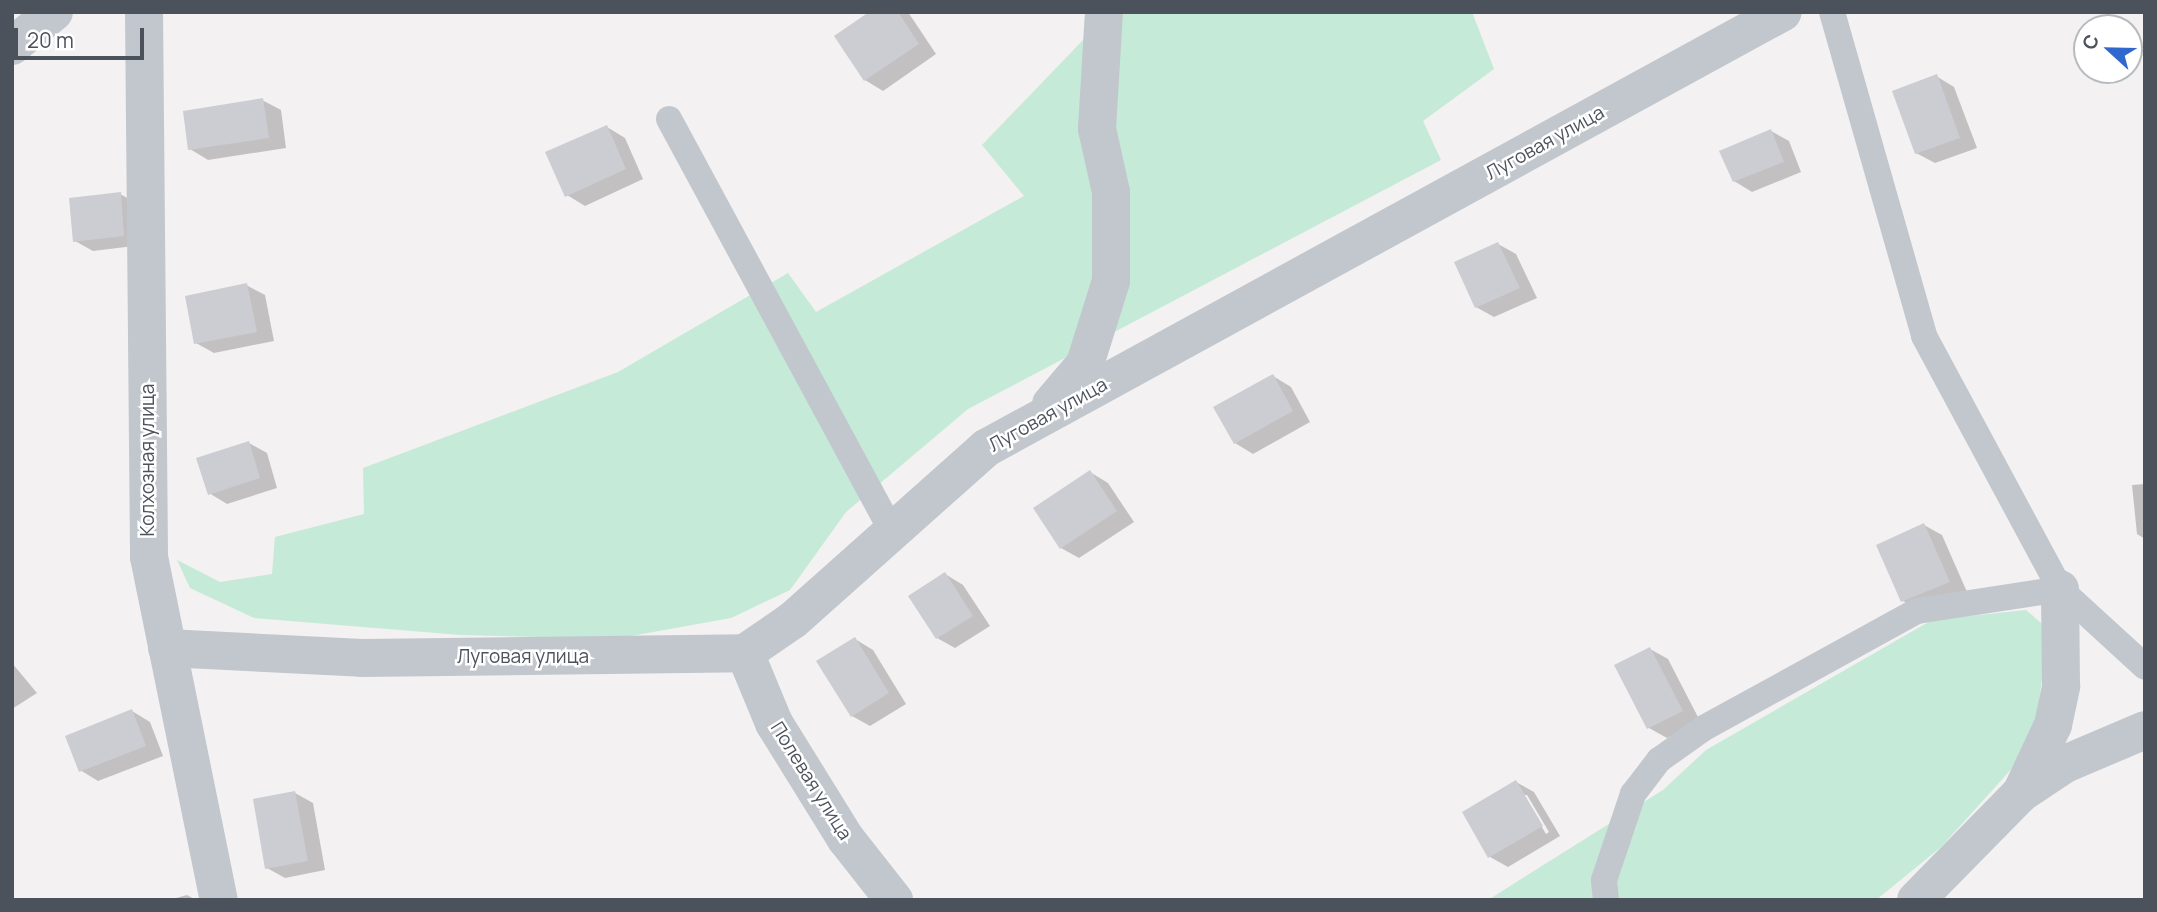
<!DOCTYPE html>
<html>
<head>
<meta charset="utf-8">
<style>
	body { margin:0 }
	#map { position:relative; width:2157px; height:912px; overflow:hidden; background:#f3f1f1; font-family:Manrope,sans-serif }
	div>[style] { position:absolute }
	[style*='--x'] { left:calc(var(--x)*1px); top:calc(var(--y)*1px); width:calc(var(--w)*1px); rotate:calc(var(--a)*1deg) }
	.green>* { inset:0; background:#c5ead7 }
	.shadow>* { inset:0; background:#0003 }
	.building>* { inset:0; background:#cbcdd2 }
	.lane>* { height:26px; margin:-13px; padding:0 13px; transform-origin:13px; border-radius:13px; background:#c1c7cd }
	.street>* { height:38px; margin:-19px; padding:0 19px; transform-origin:19px; border-radius:19px; background:#c1c7cd }
	span { translate:-50% -50%; white-space:nowrap; text-align:center; line-height:1.15; -webkit-text-stroke:5px #fff; paint-order:stroke }
	.street-label { font-size:19px; color:#4b525c }
	.frame { position:absolute; inset:0; border:14px solid #4b525c; pointer-events:none }
	.north { position:absolute; left:2073px; top:14px; width:70px; height:70px; box-sizing:border-box; background:#fff; border:2px solid #b7babe; border-radius:50%; rotate:292deg; font-size:19px; font-weight:700; line-height:28px; text-align:center; color:#4b525c }
	.north::after { content:''; display:block; margin:auto; width:24px; height:32px; background:#3068cd; clip-path:polygon(50% 0,100% 100%,50% 72%,0 100%) }
	.scale { position:absolute; left:14px; top:28px; width:130px; height:32px; box-sizing:border-box; border:4px solid #4b525c; border-top:0; padding-left:9px; font-size:21px; line-height:24px; white-space:nowrap; color:#4b525c; -webkit-text-stroke:5px #fff; paint-order:stroke }
</style>
</head>
<body>
<div id="map">
	<div class="green">
		<i style="clip-path:polygon(1110px 12px,1472px 12px,1494px 69px,1423px 121px,1441px 160px,968px 409px,846px 512px,790px 590px,731px 618px,614px 639px,460px 635px,254px 618px,190px 588px,177px 560px,220px 582px,272px 574px,275px 537px,364px 514px,363px 468px,618px 372px,788px 273px,816px 312px,1024px 196px,982px 145px)"></i>
		<i style="clip-path:polygon(2026px 610px,2047px 628px,2045px 656px,2037px 717px,2016px 764px,1941px 847px,1876px 900px,1488px 900px,1663px 790px,1706px 750px,1932px 620px)"></i>
	</div>
	<div class="shadow">
		<i style="clip-path:polygon(872px 12px,908px 12px,936px 54px,883px 91px,865px 80px)"></i>
		<i style="clip-path:polygon(1936px 76px,1954px 87px,1977px 148px,1935px 163px,1916px 153px)"></i>
		<i style="clip-path:polygon(262px 100px,281px 110px,286px 148px,208px 160px,190px 149px)"></i>
		<i style="clip-path:polygon(607px 127px,625px 138px,643px 179px,585px 206px,567px 195px)"></i>
		<i style="clip-path:polygon(1771px 131px,1789px 141px,1801px 172px,1752px 192px,1734px 181px)"></i>
		<i style="clip-path:polygon(120px 194px,138px 204px,142px 245px,93px 251px,75px 241px)"></i>
		<i style="clip-path:polygon(1498px 244px,1516px 254px,1537px 298px,1494px 317px,1476px 307px)"></i>
		<i style="clip-path:polygon(246px 285px,265px 295px,274px 341px,214px 353px,196px 343px)"></i>
		<i style="clip-path:polygon(1273px 376px,1291px 387px,1310px 422px,1253px 454px,1235px 443px)"></i>
		<i style="clip-path:polygon(249px 443px,267px 453px,277px 488px,227px 504px,209px 493px)"></i>
		<i style="clip-path:polygon(1090px 472px,1108px 483px,1134px 522px,1079px 558px,1061px 548px)"></i>
		<i style="clip-path:polygon(2145px 484px,2145px 539px,2137px 534px,2132px 485px)"></i>
		<i style="clip-path:polygon(1924px 525px,1942px 535px,1967px 592px,1921px 611px,1903px 601px)"></i>
		<i style="clip-path:polygon(945px 574px,963px 585px,990px 626px,955px 648px,937px 638px)"></i>
		<i style="clip-path:polygon(855px 639px,873px 650px,906px 704px,870px 726px,852px 716px)"></i>
		<i style="clip-path:polygon(1650px 649px,1668px 659px,1700px 721px,1667px 738px,1649px 728px)"></i>
		<i style="clip-path:polygon(12px 663px,37px 693px,12px 709px)"></i>
		<i style="clip-path:polygon(132px 711px,150px 722px,163px 756px,98px 781px,80px 770px)"></i>
		<i style="clip-path:polygon(evenodd,1516px 782px,1534px 792px,1560px 836px,1508px 867px,1490px 857px,1516px 782px,1523px 795px,1527px 795px,1549px 832px,1546px 834px,1523px 795px)"></i>
		<i style="clip-path:polygon(295px 793px,313px 803px,325px 870px,285px 878px,267px 868px)"></i>
		<i style="clip-path:polygon(187px 895px,196px 900px,169px 900px)"></i>
	</div>
	<div class="building">
		<i style="clip-path:polygon(869px 12px,898px 12px,919px 44px,864px 81px,834px 36px)"></i>
		<i style="clip-path:polygon(1937px 74px,1960px 138px,1915px 154px,1892px 91px)"></i>
		<i style="clip-path:polygon(263px 98px,269px 138px,188px 150px,183px 111px)"></i>
		<i style="clip-path:polygon(607px 125px,626px 169px,565px 197px,545px 152px)"></i>
		<i style="clip-path:polygon(1771px 129px,1784px 162px,1733px 182px,1719px 151px)"></i>
		<i style="clip-path:polygon(121px 192px,124px 236px,73px 242px,69px 198px)"></i>
		<i style="clip-path:polygon(1498px 242px,1520px 288px,1475px 308px,1454px 262px)"></i>
		<i style="clip-path:polygon(247px 283px,257px 332px,194px 344px,185px 296px)"></i>
		<i style="clip-path:polygon(1273px 374px,1293px 411px,1234px 444px,1213px 407px)"></i>
		<i style="clip-path:polygon(249px 441px,260px 478px,208px 495px,196px 458px)"></i>
		<i style="clip-path:polygon(1090px 470px,1117px 511px,1060px 549px,1033px 508px)"></i>
		<i style="clip-path:polygon(1924px 523px,1950px 582px,1901px 602px,1876px 545px)"></i>
		<i style="clip-path:polygon(945px 572px,973px 616px,936px 639px,908px 596px)"></i>
		<i style="clip-path:polygon(855px 637px,889px 693px,851px 717px,816px 661px)"></i>
		<i style="clip-path:polygon(1650px 647px,1683px 711px,1647px 729px,1614px 665px)"></i>
		<i style="clip-path:polygon(132px 709px,146px 746px,79px 772px,65px 736px)"></i>
		<i style="clip-path:polygon(1516px 780px,1543px 826px,1488px 858px,1462px 812px)"></i>
		<i style="clip-path:polygon(295px 791px,308px 861px,265px 869px,253px 799px)"></i>
	</div>
	<div class="lane">
		<i style="--x:1832;--y:12;--w:337;--a:74.1"></i>
		<i style="--x:1924;--y:336;--w:287;--a:61.7"></i>
		<i style="--x:2060;--y:589;--w:115;--a:42.5"></i>
		<i style="--x:669;--y:119;--w:469;--a:61.6"></i>
		<i style="--x:1606;--y:900;--w:20;--a:-96"></i>
		<i style="--x:1604;--y:880;--w:91;--a:-71.4"></i>
		<i style="--x:1633;--y:794;--w:43;--a:-52.6"></i>
		<i style="--x:1659;--y:760;--w:55;--a:-35.4"></i>
		<i style="--x:1704;--y:728;--w:243;--a:-28.8"></i>
		<i style="--x:1917;--y:611;--w:145;--a:-8.7"></i>
	</div>
	<div class="street">
		<i style="--x:144;--y:12;--w:545;--a:89.47"></i>
		<i style="--x:149;--y:557;--w:350;--a:78.5"></i>
		<i style="--x:12;--y:46;--w:54;--a:-39"></i>
		<i style="--x:1051;--y:404;--w:52;--a:-49.6"></i>
		<i style="--x:1085;--y:364;--w:87;--a:-72.6"></i>
		<i style="--x:1111;--y:281;--w:89;--a:-90"></i>
		<i style="--x:1111;--y:192;--w:65;--a:-102.5"></i>
		<i style="--x:1097;--y:129;--w:117;--a:-86.6"></i>
		<i style="--x:167;--y:648;--w:195;--a:2.9"></i>
		<i style="--x:362;--y:658;--w:383;--a:-0.7"></i>
		<i style="--x:745;--y:653;--w:58;--a:-34.5"></i>
		<i style="--x:793;--y:620;--w:259;--a:-41.7"></i>
		<i style="--x:986;--y:448;--w:908;--a:-28.68"></i>
		<i style="--x:745;--y:653;--w:76;--a:67.5"></i>
		<i style="--x:774;--y:723;--w:137;--a:58.2"></i>
		<i style="--x:846;--y:839;--w:78;--a:51.8"></i>
		<i style="--x:2023;--y:789;--w:71;--a:-64.9"></i>
		<i style="--x:2053;--y:725;--w:40;--a:-78"></i>
		<i style="--x:2061;--y:686;--w:97;--a:-90.6"></i>
		<i style="--x:1916;--y:900;--w:148;--a:-45.5"></i>
		<i style="--x:2020;--y:794;--w:54;--a:-33.7"></i>
		<i style="--x:2065;--y:764;--w:87;--a:-23"></i>
	</div>
	<div class="street-label">
		<span style="left:1545px;top:143px;rotate:-29deg">Луговая улица</span>
		<span style="left:1048px;top:415px;rotate:-29deg">Луговая улица</span>
		<span style="left:148px;top:460px;rotate:-90deg">Колхозная улица</span>
		<span style="left:523px;top:657px">Луговая улица</span>
		<span style="left:811px;top:781px;rotate:58deg">Полевая улица</span>
	</div>
	<div class="frame"></div>
	<div class="north">С</div>
	<div class="scale">20 m</div>
</div>
</body>
</html>
